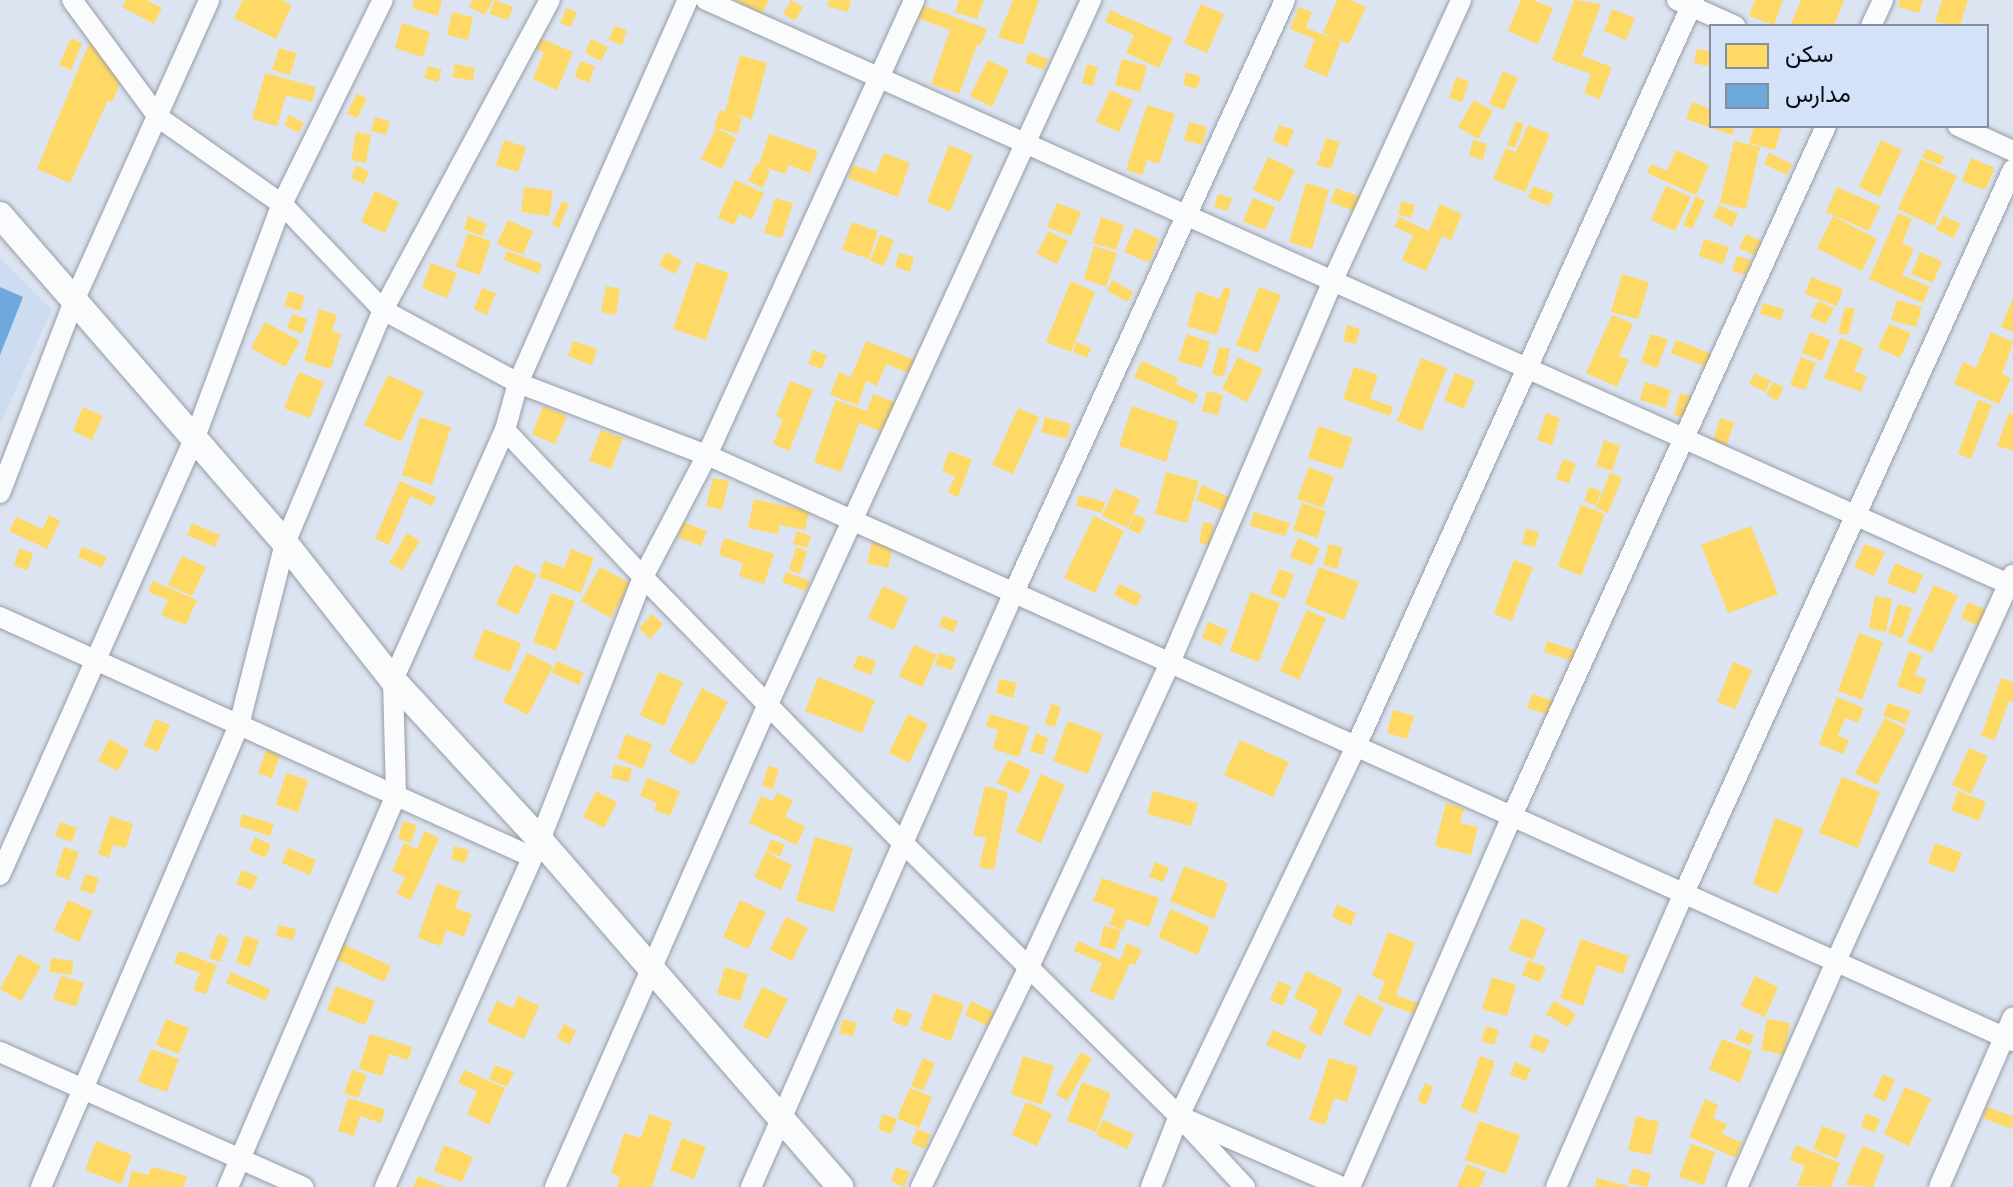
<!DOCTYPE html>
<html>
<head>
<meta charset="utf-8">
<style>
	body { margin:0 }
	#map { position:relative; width:2013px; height:1187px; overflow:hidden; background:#dce4f1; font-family:"IBM Plex Serif",Vazirmatn,serif }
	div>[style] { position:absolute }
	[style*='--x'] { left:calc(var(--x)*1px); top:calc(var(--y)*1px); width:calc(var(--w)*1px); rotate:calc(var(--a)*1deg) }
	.built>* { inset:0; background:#cedcf1 }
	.homes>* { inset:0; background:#ffd966 }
	.schools>* { inset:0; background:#6fa8dc }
	.roads { filter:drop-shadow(0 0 2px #979ca6) drop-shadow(0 0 2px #979ca6) }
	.minor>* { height:20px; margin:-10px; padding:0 10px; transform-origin:10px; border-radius:10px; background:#fafbfd }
	.tertiary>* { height:26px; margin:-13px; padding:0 13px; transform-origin:13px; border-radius:13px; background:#fafbfd }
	span { translate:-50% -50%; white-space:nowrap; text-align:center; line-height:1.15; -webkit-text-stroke:8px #d4e3f9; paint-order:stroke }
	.legend { position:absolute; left:1709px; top:24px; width:280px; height:104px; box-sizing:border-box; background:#d4e3f9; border:2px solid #838e9e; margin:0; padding:10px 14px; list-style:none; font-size:24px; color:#0a0f16 }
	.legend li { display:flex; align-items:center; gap:16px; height:40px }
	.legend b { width:40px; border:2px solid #838e9e }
</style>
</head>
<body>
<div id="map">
	<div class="built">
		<i style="clip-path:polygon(0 257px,52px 310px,0 424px)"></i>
	</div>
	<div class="homes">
		<i style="clip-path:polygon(126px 0,146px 0,162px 8px,154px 24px,122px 7px)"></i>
		<i style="clip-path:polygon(243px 0,281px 0,292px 5px,276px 39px,234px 18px)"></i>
		<i style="clip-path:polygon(414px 0,442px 0,438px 16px,412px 8px)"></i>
		<i style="clip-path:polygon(473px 0,493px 0,485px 15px,469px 7px)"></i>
		<i style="clip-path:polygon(495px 0,513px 7px,508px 20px,489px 14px)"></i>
		<i style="clip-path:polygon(735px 0,769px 0,762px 14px)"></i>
		<i style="clip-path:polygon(791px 0,803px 7px,795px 21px,783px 14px)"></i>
		<i style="clip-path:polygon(829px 0,851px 0,848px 12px,827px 6px)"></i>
		<i style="clip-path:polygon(959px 0,984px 0,977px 19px,955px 12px)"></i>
		<i style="clip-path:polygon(1013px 0,1039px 0,1023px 45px,998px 37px)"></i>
		<i style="clip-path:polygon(1337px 0,1350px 0,1366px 7px,1349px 44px,1323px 33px)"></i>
		<i style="clip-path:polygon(1521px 0,1533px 0,1553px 8px,1538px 44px,1508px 31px)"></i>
		<i style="clip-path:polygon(1574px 0,1601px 4px,1582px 56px,1612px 67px,1600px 99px,1584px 93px,1591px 74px,1552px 60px)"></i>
		<i style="clip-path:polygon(1755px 0,1783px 0,1774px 25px,1749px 16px)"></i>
		<i style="clip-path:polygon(1801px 0,1844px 0,1834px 26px,1790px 26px)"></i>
		<i style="clip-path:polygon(1900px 0,1923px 0,1919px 13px,1898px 7px)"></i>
		<i style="clip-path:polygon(1942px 0,1968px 0,1960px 26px,1935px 22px)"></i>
		<i style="clip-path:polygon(1201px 4px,1224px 14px,1207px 53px,1184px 43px)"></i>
		<i style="clip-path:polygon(922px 5px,987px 29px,980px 46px,977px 45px,959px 94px,931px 84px,950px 30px,917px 18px)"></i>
		<i style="clip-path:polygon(1299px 7px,1312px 12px,1306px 28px,1341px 41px,1327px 77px,1304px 67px,1315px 39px,1290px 29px)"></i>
		<i style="clip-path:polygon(566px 8px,577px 12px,571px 27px,560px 23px)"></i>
		<i style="clip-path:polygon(1612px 9px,1635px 18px,1626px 40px,1604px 31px)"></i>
		<i style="clip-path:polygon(1110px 10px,1173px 38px,1159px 68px,1126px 53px,1134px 35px,1105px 22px)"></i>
		<i style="clip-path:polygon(452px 12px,473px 17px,468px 40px,447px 35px)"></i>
		<i style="clip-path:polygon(402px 23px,430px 32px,423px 57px,395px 48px)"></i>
		<i style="clip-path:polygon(614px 26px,627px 30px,622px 45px,609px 40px)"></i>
		<i style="clip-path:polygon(533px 35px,573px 52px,557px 90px,533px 79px,544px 52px,529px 46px)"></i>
		<i style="clip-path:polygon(71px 38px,82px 43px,71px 70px,59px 65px)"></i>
		<i style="clip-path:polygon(591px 39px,608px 47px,601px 61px,585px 53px)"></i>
		<i style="clip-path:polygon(90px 41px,127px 67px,112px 102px,108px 100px,70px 183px,37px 169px)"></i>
		<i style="clip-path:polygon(279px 48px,297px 53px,290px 75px,272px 70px)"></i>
		<i style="clip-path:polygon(1697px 49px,1711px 51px,1711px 67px,1694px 63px)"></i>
		<i style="clip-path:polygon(1029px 52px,1048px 59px,1044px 70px,1025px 63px)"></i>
		<i style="clip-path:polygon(740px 55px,767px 63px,752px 119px,734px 114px,742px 118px,737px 134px,714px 127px,720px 110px,725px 112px)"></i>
		<i style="clip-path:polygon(1122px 59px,1147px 66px,1140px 92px,1115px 85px)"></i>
		<i style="clip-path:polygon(988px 60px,1009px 70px,992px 107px,970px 96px)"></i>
		<i style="clip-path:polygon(580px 61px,595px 66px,589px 83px,575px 77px)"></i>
		<i style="clip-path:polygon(455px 64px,475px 68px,473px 81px,452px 77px)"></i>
		<i style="clip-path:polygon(1087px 64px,1098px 67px,1093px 86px,1082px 83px)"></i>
		<i style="clip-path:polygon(428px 66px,442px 70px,438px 82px,424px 78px)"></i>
		<i style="clip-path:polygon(1503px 71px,1518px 78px,1504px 110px,1489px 104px)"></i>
		<i style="clip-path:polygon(1186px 72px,1201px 77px,1197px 89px,1183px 85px)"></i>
		<i style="clip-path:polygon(265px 73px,316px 87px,312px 102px,286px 95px,277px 126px,252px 119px)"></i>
		<i style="clip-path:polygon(1456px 77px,1469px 81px,1462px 102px,1449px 98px)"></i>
		<i style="clip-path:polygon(1110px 90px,1133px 100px,1119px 132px,1096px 122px)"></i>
		<i style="clip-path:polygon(357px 93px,367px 99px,357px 118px,347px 113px)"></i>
		<i style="clip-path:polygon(1474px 100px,1493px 111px,1478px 139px,1458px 127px)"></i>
		<i style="clip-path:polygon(1692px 102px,1711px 109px,1711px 126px,1735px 126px,1732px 135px,1686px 119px)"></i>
		<i style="clip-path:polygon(1147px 105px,1175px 114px,1159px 164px,1147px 160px,1142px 175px,1126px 170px)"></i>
		<i style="clip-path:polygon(289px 115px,304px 123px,299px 133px,284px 125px)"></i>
		<i style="clip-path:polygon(375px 117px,390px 121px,386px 135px,371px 131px)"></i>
		<i style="clip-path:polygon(1516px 121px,1524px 124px,1515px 148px,1507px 145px)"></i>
		<i style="clip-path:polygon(1189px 122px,1207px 127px,1202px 145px,1184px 140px)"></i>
		<i style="clip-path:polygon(1279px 125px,1294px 130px,1287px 147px,1273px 141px)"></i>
		<i style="clip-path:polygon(1528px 125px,1550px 134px,1525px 192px,1493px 179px,1506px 148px,1516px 152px)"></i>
		<i style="clip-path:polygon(1754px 126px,1782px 126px,1775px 150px,1749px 143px)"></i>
		<i style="clip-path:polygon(716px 128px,736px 138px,722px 169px,701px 159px)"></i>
		<i style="clip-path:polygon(356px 132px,371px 135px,366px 163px,351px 160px)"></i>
		<i style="clip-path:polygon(769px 134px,818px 151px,810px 173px,788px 165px,786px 174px,762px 166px,770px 170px,763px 188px,748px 181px,756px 164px,759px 165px)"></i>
		<i style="clip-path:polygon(1326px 138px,1340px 142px,1331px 169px,1317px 165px)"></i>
		<i style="clip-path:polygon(504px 140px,526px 147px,518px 172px,496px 165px)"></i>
		<i style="clip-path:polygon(1473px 140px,1487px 144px,1483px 160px,1469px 156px)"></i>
		<i style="clip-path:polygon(1881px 140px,1902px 150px,1880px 197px,1859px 187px)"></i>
		<i style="clip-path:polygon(1734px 141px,1760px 147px,1746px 209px,1720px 203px)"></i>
		<i style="clip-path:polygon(949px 145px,973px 155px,950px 212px,927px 202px)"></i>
		<i style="clip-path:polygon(1926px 149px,1944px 156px,1941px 165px,1922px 158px)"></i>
		<i style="clip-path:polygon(1676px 150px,1709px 165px,1696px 195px,1647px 173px,1651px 164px,1667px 171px)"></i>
		<i style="clip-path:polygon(884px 153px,910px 163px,898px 197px,848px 178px,853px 165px,876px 173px)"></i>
		<i style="clip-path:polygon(1769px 153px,1792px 164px,1787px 175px,1764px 164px)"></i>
		<i style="clip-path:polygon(1268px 157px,1295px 170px,1280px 202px,1253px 190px)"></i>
		<i style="clip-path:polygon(1971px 158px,1995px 168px,1985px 190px,1962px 181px)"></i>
		<i style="clip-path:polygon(1921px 159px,1957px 176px,1934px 226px,1898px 209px)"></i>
		<i style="clip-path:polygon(356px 165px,369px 172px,364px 184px,351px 178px)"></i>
		<i style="clip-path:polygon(735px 180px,764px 193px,752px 219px,739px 214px,734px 225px,718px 218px)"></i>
		<i style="clip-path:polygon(1306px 183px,1329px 190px,1312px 249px,1289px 242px)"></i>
		<i style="clip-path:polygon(1533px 186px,1554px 194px,1549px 206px,1528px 198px)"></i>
		<i style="clip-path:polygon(1666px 186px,1691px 197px,1675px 231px,1651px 220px)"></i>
		<i style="clip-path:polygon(524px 187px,553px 191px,549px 216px,521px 212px)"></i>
		<i style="clip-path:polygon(1837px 187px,1880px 206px,1869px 231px,1826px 212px)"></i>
		<i style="clip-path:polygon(1336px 188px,1364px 198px,1359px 213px,1330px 202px)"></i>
		<i style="clip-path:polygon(375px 191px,399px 202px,385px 233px,361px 222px)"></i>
		<i style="clip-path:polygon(1218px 194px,1232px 198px,1228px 211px,1214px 207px)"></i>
		<i style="clip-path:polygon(1696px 196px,1705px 201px,1692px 229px,1683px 225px)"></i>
		<i style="clip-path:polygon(775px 198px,793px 203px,782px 238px,764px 233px)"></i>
		<i style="clip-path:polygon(1253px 198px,1275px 207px,1265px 230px,1243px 221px)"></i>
		<i style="clip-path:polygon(562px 201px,569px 204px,559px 228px,552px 225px)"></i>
		<i style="clip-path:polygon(1402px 201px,1415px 205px,1411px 218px,1398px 214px)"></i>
		<i style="clip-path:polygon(1057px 203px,1081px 212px,1071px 236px,1047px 227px)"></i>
		<i style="clip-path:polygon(1440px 204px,1462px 214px,1451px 240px,1442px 236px,1426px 271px,1402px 260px,1413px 235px,1394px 227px,1399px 217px,1429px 231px)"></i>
		<i style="clip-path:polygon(1719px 205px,1738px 214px,1732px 227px,1713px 217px)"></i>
		<i style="clip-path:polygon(1898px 213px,1912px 219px,1902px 243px,1914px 249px,1902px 275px,1930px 287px,1923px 303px,1869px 279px)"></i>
		<i style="clip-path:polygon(468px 216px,487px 224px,482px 236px,464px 229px)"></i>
		<i style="clip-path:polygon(1833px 216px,1877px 239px,1862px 271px,1817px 248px)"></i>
		<i style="clip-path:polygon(1943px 216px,1960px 223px,1954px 238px,1936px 230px)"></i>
		<i style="clip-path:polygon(1101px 217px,1124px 225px,1116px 250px,1093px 243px)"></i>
		<i style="clip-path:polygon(508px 220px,533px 231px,523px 255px,497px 244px)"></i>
		<i style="clip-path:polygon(852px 222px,878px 231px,869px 259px,842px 250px)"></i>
		<i style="clip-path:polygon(1135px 228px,1159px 239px,1149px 263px,1124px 252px)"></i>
		<i style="clip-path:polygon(1048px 231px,1068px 241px,1057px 264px,1037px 254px)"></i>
		<i style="clip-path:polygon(468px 233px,491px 241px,480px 275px,456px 267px)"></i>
		<i style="clip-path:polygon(1746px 234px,1761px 241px,1754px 255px,1739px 248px)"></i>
		<i style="clip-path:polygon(880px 235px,894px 240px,884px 266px,870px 261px)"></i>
		<i style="clip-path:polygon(1704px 239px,1729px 247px,1723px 264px,1699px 256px)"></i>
		<i style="clip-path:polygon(1094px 246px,1117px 253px,1106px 287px,1084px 279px)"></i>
		<i style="clip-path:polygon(507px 251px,542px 264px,539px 274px,504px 260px)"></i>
		<i style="clip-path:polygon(666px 252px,682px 261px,675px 274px,659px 265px)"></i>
		<i style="clip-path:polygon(1920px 252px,1942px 261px,1933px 283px,1911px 274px)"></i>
		<i style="clip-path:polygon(899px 253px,914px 257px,910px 272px,895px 267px)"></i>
		<i style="clip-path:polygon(1737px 256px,1751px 260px,1746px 275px,1732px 271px)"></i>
		<i style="clip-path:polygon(696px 262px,729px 273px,706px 340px,673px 329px)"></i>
		<i style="clip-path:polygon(431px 263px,457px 273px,447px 298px,422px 288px)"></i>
		<i style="clip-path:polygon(1622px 274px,1649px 282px,1638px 319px,1611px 312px)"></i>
		<i style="clip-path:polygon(1811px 277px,1843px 289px,1837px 306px,1805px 294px)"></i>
		<i style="clip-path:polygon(1112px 280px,1133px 292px,1128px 302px,1107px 291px)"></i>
		<i style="clip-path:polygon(1071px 281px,1095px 292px,1071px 352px,1046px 342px)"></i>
		<i style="clip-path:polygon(606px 286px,620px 289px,616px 315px,601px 312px)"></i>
		<i style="clip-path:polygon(1224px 287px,1231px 289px,1217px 335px,1187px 326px,1197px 291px,1220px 299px)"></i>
		<i style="clip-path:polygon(1259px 287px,1281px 295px,1258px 353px,1236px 345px)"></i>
		<i style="clip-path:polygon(482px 288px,496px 293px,487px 315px,474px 309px)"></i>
		<i style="clip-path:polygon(289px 291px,305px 296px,300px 311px,284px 306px)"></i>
		<i style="clip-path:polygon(2013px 298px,2013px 332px,2001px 327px)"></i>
		<i style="clip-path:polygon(1897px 300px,1922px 307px,1916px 327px,1891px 320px)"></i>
		<i style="clip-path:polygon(1818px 301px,1834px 308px,1826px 324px,1810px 317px)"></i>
		<i style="clip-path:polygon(1763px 303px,1784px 309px,1781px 320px,1760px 314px)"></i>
		<i style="clip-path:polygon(1845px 307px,1855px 309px,1848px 335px,1838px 333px)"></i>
		<i style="clip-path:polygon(319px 309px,337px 315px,332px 331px,341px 334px,331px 369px,304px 361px)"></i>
		<i style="clip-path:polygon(292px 314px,307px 319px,302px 334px,287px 328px)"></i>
		<i style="clip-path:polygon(1612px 315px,1633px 324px,1619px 356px,1629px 360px,1617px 387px,1586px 373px)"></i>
		<i style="clip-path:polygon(265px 322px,300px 341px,285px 367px,251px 348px)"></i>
		<i style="clip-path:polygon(1889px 324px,1911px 333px,1900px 358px,1878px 348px)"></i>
		<i style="clip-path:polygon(1347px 325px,1360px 329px,1356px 344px,1343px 341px)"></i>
		<i style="clip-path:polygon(1810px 332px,1830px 340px,1822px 361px,1802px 353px)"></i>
		<i style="clip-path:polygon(1991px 332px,2013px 342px,2002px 374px,2011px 378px,1999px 404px,1954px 384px,1963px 362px,1976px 368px)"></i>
		<i style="clip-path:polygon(1187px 334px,1210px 342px,1202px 368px,1178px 361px)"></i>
		<i style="clip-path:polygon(1651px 334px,1668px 339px,1657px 368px,1641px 362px)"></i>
		<i style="clip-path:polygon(1840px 338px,1864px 348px,1854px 371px,1867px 376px,1861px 392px,1824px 378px)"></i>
		<i style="clip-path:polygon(1676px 340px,1712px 354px,1707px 367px,1671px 353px)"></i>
		<i style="clip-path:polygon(573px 341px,597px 349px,592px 365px,568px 356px)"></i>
		<i style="clip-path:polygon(866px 341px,917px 361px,912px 374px,886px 364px,877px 386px,866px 381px,858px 405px,830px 395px,839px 372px,851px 377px)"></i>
		<i style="clip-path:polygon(1076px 342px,1091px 348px,1087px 358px,1073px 352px)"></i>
		<i style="clip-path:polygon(1219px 347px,1230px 349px,1224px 377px,1212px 374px)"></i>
		<i style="clip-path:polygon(813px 350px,827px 355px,822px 369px,808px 364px)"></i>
		<i style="clip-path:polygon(1238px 357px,1263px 369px,1247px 402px,1222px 389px)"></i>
		<i style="clip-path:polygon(1801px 357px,1816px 363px,1805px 390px,1790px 385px)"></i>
		<i style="clip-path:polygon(1421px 358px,1447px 368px,1422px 431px,1397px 421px)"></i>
		<i style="clip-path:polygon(1142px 361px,1178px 378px,1176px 384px,1198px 394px,1194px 404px,1134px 377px)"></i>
		<i style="clip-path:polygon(1354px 367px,1378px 375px,1370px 399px,1393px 407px,1390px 416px,1343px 399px)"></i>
		<i style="clip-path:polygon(299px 372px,324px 382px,310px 418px,284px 408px)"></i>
		<i style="clip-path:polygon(1455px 373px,1475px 381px,1464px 409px,1444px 400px)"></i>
		<i style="clip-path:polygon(1755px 373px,1771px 381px,1765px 392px,1749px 384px)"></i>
		<i style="clip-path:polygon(388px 375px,424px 392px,401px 442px,364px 425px)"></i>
		<i style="clip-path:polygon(790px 381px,813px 390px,789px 451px,773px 444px,783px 419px,776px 416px)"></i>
		<i style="clip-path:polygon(1645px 382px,1671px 390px,1666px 408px,1640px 400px)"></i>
		<i style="clip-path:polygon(1773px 382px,1784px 388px,1777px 401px,1766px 394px)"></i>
		<i style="clip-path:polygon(1207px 391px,1223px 395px,1218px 415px,1202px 411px)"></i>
		<i style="clip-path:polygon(1680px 393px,1693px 397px,1687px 418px,1674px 415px)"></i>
		<i style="clip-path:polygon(873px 394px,897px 403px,886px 433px,859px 423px,841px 472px,814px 462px,836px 400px,867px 411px)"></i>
		<i style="clip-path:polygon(1978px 400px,1992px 405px,1971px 459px,1958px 454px)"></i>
		<i style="clip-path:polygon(543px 406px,567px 416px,555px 444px,532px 434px)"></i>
		<i style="clip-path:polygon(1132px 406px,1178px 422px,1166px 462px,1119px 446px)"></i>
		<i style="clip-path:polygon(83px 407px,103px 416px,92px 440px,73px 431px)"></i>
		<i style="clip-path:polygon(1018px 408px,1039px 417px,1013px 474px,992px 465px)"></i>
		<i style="clip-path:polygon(1546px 413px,1560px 418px,1552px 445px,1537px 440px)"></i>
		<i style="clip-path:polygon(2009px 413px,2013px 414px,2013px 451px,1997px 446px)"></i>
		<i style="clip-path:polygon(420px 417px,451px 427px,432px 485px,402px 475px)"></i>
		<i style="clip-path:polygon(1045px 417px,1071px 424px,1067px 439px,1041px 432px)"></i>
		<i style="clip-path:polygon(1720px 418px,1734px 422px,1726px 448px,1712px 444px)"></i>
		<i style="clip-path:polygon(1318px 426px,1353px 438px,1342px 469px,1308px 458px)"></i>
		<i style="clip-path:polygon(601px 430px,623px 438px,611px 469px,589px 461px)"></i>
		<i style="clip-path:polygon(1604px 440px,1620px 446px,1612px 471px,1596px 466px)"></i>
		<i style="clip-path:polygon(949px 451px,972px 459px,958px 497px,948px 493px,955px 476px,942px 471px)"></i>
		<i style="clip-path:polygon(1563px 459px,1576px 464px,1569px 483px,1556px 479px)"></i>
		<i style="clip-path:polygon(1309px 467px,1334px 477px,1323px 508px,1297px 499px)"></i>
		<i style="clip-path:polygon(1166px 472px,1199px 481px,1187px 523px,1155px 514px)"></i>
		<i style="clip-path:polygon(1610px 473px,1622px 478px,1608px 513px,1596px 508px)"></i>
		<i style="clip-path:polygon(713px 478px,729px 481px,722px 510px,706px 506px)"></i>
		<i style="clip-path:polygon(400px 481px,436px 497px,432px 506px,410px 496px,389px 545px,375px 539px)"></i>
		<i style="clip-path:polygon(1202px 485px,1229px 497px,1223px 511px,1196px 500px)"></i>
		<i style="clip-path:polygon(1589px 487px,1601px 491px,1596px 506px,1584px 501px)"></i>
		<i style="clip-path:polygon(1115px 488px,1140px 499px,1127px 528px,1102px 516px)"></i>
		<i style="clip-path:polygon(1079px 495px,1105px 502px,1102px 513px,1076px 506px)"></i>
		<i style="clip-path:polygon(754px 499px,809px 511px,805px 530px,779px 525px,778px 534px,748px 528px)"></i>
		<i style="clip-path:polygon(1302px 503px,1326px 511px,1317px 538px,1293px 530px)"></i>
		<i style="clip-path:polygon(1581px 505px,1605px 514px,1581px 576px,1558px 566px)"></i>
		<i style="clip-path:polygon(1254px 512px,1290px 523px,1285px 536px,1250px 526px)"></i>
		<i style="clip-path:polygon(1134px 514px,1146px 519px,1140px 534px,1128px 529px)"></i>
		<i style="clip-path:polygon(49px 515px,60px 521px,47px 549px,9px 531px,16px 517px,43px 529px)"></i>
		<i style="clip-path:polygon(1094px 516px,1124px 531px,1095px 593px,1064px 578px)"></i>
		<i style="clip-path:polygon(683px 522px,707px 531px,701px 546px,677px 537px)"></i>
		<i style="clip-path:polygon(1203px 522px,1214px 524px,1210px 545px,1199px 543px)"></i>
		<i style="clip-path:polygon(192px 523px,220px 535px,215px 547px,187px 535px)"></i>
		<i style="clip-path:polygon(1751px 526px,1778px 594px,1728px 613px,1701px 545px)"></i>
		<i style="clip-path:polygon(1526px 529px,1539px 532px,1535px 547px,1522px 544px)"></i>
		<i style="clip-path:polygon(797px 531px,811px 536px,807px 548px,793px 544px)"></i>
		<i style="clip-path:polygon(407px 533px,420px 541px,402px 570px,389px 563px)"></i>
		<i style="clip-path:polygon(724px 538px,774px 554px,764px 584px,739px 576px,743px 563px,719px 555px)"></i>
		<i style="clip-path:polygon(873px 538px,894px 542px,888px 568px,867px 563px)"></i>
		<i style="clip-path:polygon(1298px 538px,1320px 548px,1312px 566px,1290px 557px)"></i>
		<i style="clip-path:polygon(1329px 544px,1343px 548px,1337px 569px,1323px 565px)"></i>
		<i style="clip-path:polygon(1865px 544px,1885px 552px,1874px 576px,1854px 567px)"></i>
		<i style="clip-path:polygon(82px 547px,107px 557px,102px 568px,78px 557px)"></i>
		<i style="clip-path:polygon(796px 547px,807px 551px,800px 574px,789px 570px)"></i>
		<i style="clip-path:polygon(19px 549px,33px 553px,28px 570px,14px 566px)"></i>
		<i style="clip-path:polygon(571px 549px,594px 558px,581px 593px,539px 577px,544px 561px,564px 568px)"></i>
		<i style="clip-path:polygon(182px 556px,206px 567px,192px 596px,168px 585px)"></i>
		<i style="clip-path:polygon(1514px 560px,1533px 567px,1512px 621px,1494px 614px)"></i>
		<i style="clip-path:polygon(1895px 563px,1923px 575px,1915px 594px,1887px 583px)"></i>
		<i style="clip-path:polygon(515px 564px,537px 575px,518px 615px,496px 604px)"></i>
		<i style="clip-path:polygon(600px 567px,630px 583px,611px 618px,581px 601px)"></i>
		<i style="clip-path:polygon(1319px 567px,1359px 582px,1344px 620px,1305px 604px)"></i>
		<i style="clip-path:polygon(1279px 569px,1294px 574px,1285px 599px,1270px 593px)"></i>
		<i style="clip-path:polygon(786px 572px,810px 581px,806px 591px,782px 582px)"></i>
		<i style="clip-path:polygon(153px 581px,197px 600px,186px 625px,161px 615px,168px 600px,148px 592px)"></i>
		<i style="clip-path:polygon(1119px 584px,1142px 595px,1136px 606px,1114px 595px)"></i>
		<i style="clip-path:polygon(1934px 585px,1958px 596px,1932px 653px,1907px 642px)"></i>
		<i style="clip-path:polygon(883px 586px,908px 598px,894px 630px,868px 618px)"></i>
		<i style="clip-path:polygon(1251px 592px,1280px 603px,1259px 662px,1230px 651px)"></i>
		<i style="clip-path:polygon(551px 593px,575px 601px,556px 651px,533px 642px)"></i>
		<i style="clip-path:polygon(1875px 596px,1892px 599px,1886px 632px,1869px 628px)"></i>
		<i style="clip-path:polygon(1968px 602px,1986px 610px,1979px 626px,1961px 618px)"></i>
		<i style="clip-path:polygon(1898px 604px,1912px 608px,1902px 638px,1888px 633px)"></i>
		<i style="clip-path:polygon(1307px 610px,1326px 618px,1299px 680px,1280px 671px)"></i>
		<i style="clip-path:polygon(652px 614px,663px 624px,650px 639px,639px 628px)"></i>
		<i style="clip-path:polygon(943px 616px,958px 621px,954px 632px,939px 626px)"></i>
		<i style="clip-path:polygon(1208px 622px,1228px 630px,1221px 646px,1202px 638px)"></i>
		<i style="clip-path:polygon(484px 629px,521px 643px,510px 672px,473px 658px)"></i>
		<i style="clip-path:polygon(1859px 633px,1883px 642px,1862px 700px,1838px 691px)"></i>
		<i style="clip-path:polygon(1547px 641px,1580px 652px,1576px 662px,1544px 652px)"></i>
		<i style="clip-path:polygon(914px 645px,937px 655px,922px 687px,899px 676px)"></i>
		<i style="clip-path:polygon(1909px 651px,1922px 656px,1915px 675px,1926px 679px,1921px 695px,1897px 686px)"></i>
		<i style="clip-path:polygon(527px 653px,553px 666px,528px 715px,503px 702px)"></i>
		<i style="clip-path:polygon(939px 653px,956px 658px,952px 670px,935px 665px)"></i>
		<i style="clip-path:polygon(858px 655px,876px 661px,871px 675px,853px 668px)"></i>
		<i style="clip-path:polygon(557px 661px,584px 673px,579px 685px,552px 673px)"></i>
		<i style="clip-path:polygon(1733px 662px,1752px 670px,1735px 709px,1717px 702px)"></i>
		<i style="clip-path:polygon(659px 672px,683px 682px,664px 726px,640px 715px)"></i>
		<i style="clip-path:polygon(818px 677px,875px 700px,862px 733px,805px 711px)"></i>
		<i style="clip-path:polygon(2001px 678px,2013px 682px,2013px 702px,2009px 701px,1995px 740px,1981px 736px)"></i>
		<i style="clip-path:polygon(1000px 679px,1017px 683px,1013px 698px,996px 693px)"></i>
		<i style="clip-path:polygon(702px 688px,728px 702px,694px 765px,669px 752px)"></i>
		<i style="clip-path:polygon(1532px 694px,1557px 702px,1552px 716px,1527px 708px)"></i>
		<i style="clip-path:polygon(1837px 697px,1864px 708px,1858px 723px,1845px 718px,1838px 736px,1849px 740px,1843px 754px,1819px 744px)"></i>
		<i style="clip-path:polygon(1888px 703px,1911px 711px,1906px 724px,1883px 716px)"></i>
		<i style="clip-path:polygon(1051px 704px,1061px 707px,1055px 727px,1045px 724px)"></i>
		<i style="clip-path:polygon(1393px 710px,1414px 716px,1407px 739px,1387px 733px)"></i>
		<i style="clip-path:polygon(908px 714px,928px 724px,909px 763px,889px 753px)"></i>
		<i style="clip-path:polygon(990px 714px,1029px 726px,1019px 757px,993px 749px,998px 730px,986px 726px)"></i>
		<i style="clip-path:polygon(1885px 718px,1906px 729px,1877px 785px,1855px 773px)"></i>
		<i style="clip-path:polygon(155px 719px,170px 725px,158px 752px,144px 746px)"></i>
		<i style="clip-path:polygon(1068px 721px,1103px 734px,1088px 774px,1053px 761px)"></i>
		<i style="clip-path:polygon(1036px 733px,1048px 738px,1043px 755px,1030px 751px)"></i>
		<i style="clip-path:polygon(626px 734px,652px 744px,643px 769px,617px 758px)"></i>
		<i style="clip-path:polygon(109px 739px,129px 750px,118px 771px,98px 761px)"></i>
		<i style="clip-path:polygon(1240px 740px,1289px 762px,1273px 797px,1224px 775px)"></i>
		<i style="clip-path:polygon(1969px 748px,1988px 756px,1971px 794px,1952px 785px)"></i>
		<i style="clip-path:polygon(266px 750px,280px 755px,272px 778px,258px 773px)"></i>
		<i style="clip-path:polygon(1008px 760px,1031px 770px,1020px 794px,997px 783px)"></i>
		<i style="clip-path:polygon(614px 765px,632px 768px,629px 782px,611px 778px)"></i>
		<i style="clip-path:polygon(768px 766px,779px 769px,773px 789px,762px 786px)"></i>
		<i style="clip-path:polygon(286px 773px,308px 780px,298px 812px,276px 805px)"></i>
		<i style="clip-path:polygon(1041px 774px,1065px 785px,1041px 843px,1016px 832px)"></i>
		<i style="clip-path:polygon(1842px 777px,1880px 792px,1858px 848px,1819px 833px)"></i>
		<i style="clip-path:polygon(647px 778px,680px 791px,670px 816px,654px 810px,657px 803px,640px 796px)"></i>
		<i style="clip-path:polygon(985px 786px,1008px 792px,994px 870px,979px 867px,986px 838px,973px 835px)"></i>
		<i style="clip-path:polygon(596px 791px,617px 802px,604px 828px,583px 817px)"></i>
		<i style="clip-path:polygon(1153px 791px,1198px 803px,1191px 826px,1147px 814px)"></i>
		<i style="clip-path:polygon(1958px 791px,1986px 802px,1979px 821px,1951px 810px)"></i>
		<i style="clip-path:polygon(777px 793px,793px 800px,785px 817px,805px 826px,797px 845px,749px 823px,761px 796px,773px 801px)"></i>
		<i style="clip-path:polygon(1446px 803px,1464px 808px,1460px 823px,1478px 827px,1471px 855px,1435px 846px)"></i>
		<i style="clip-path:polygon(242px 814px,274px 824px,270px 836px,239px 826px)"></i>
		<i style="clip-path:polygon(110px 816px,133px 824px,126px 848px,113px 845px,109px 858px,98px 854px)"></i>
		<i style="clip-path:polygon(1775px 818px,1804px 829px,1778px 894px,1753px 884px)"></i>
		<i style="clip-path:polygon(403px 821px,417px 825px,411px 843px,398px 839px)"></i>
		<i style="clip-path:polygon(60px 822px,77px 828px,72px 842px,55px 836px)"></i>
		<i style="clip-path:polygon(425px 831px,439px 838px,411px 900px,397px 894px,405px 877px,392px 871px,404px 843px,417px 849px)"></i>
		<i style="clip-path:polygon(255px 837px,271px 845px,265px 858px,249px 850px)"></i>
		<i style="clip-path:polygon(815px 837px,853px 848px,834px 912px,796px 901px)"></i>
		<i style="clip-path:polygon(771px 840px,785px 844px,780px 856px,766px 852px)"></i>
		<i style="clip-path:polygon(1935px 843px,1962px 853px,1954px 873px,1928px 863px)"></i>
		<i style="clip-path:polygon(454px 846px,469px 850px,465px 863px,451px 859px)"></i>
		<i style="clip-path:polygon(64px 847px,79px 852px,69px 880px,55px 875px)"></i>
		<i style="clip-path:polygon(288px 848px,316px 860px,310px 875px,282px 863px)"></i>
		<i style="clip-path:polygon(766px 852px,792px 865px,781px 890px,754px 877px)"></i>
		<i style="clip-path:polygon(1155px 862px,1169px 868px,1163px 882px,1149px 877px)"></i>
		<i style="clip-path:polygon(1184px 866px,1228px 883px,1214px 919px,1170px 901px)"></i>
		<i style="clip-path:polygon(242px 870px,258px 877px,252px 890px,236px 884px)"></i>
		<i style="clip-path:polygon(85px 874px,99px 878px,94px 894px,80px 890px)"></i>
		<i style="clip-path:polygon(1102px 878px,1159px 898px,1149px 927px,1127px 919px,1123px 930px,1109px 925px,1115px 909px,1093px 901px)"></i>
		<i style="clip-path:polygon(437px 883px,461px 892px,455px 908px,472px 914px,464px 937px,446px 930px,441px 946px,418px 938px)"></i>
		<i style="clip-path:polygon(68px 900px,93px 911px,79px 942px,54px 930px)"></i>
		<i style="clip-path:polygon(740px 900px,766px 912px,748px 949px,723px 937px)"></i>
		<i style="clip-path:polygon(1337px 904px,1356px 913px,1351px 926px,1332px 917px)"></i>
		<i style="clip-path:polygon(1171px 909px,1210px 927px,1197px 955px,1158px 937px)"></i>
		<i style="clip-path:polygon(786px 917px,808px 928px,792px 961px,770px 950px)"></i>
		<i style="clip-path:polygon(1522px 918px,1546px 928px,1533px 960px,1509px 950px)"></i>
		<i style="clip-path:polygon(279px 925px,296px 929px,293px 940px,276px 936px)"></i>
		<i style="clip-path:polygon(1104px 926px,1121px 930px,1115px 950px,1099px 946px)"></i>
		<i style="clip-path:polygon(1388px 932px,1415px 943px,1396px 995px,1420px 1004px,1416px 1015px,1378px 1000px,1385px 981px,1372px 976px)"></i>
		<i style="clip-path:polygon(218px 934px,229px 938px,220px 962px,209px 958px)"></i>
		<i style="clip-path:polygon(245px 935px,259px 940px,250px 967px,236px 962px)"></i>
		<i style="clip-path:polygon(1581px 939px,1629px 956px,1623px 974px,1597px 965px,1583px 1006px,1560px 998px)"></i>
		<i style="clip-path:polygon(1078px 941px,1120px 960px,1127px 943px,1142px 950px,1135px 965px,1130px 963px,1113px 1001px,1090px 991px,1102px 963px,1074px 951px)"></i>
		<i style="clip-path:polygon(341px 943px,391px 966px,384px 982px,334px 958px)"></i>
		<i style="clip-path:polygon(179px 951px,217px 965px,206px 994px,193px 990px,200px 973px,174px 963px)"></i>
		<i style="clip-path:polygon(19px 954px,41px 966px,21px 1001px,0 989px)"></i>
		<i style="clip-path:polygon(51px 958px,73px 961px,72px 975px,49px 972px)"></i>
		<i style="clip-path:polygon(1528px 960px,1546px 967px,1540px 982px,1522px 975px)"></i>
		<i style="clip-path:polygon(725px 967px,748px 974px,740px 1001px,717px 994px)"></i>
		<i style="clip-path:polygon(1306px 971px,1343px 989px,1321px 1036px,1309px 1030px,1318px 1010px,1294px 998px)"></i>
		<i style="clip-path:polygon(231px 972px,270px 989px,266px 1001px,226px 983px)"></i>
		<i style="clip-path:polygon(61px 976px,84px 983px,76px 1007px,53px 999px)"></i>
		<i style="clip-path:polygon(1755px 976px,1778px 987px,1765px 1017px,1741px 1006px)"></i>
		<i style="clip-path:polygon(1492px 977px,1516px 985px,1507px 1016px,1482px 1009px)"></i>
		<i style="clip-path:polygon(1278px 981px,1291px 986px,1283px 1006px,1270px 1000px)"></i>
		<i style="clip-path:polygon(336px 986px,375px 1001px,365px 1025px,327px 1010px)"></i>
		<i style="clip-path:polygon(762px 987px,788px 999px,768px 1039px,743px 1027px)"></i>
		<i style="clip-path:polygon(933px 993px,964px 1004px,951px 1041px,920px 1030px)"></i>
		<i style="clip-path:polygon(1358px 994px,1384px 1008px,1370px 1037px,1343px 1024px)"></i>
		<i style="clip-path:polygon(518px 996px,539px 1006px,524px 1039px,487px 1022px,497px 1001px,513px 1008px)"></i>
		<i style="clip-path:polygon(971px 1001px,998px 1014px,991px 1028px,965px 1015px)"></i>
		<i style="clip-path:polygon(1554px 1001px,1576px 1014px,1568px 1027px,1546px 1014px)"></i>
		<i style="clip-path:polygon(897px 1008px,912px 1014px,907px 1027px,892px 1021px)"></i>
		<i style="clip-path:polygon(166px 1019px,189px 1028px,179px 1054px,156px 1045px)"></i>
		<i style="clip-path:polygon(843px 1019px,857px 1023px,853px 1036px,839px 1033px)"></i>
		<i style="clip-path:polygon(1767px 1019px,1790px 1023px,1784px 1055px,1761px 1050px)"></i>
		<i style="clip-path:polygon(564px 1024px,576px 1031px,569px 1045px,557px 1038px)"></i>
		<i style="clip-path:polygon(1486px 1026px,1499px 1030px,1494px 1045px,1481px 1041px)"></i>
		<i style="clip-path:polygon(1740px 1029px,1754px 1035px,1750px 1046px,1735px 1040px)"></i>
		<i style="clip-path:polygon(1273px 1030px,1307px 1045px,1300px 1060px,1266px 1045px)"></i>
		<i style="clip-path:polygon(370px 1034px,412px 1047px,408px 1060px,389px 1054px,382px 1076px,359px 1069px)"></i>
		<i style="clip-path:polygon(1534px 1034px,1550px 1040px,1544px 1053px,1529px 1047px)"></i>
		<i style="clip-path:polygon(1722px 1039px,1752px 1051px,1740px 1083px,1709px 1069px)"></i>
		<i style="clip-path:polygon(151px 1049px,179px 1059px,167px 1092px,138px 1082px)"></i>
		<i style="clip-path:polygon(1081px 1052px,1092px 1059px,1067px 1101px,1056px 1094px)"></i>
		<i style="clip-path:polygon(1023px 1056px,1054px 1066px,1042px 1105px,1011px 1094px)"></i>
		<i style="clip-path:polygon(1480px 1056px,1495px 1061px,1476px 1114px,1461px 1108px)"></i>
		<i style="clip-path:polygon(923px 1058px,935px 1063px,923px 1091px,911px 1086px)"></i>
		<i style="clip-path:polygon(1329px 1058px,1358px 1067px,1347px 1102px,1334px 1098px,1325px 1125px,1309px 1120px)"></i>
		<i style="clip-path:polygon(1515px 1062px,1531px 1068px,1526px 1081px,1510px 1075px)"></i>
		<i style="clip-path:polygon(495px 1065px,514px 1072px,507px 1087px,489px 1079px)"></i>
		<i style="clip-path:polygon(352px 1070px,367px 1075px,358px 1098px,344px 1093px)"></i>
		<i style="clip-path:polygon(464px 1070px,505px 1088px,489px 1125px,467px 1114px,477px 1091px,458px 1083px)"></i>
		<i style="clip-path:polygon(1883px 1074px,1895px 1080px,1885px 1102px,1873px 1096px)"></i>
		<i style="clip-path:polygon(1082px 1082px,1111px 1093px,1096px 1132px,1067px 1121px)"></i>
		<i style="clip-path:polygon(1425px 1083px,1433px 1087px,1426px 1105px,1417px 1101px)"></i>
		<i style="clip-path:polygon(1905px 1087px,1931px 1099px,1909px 1146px,1884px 1134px)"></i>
		<i style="clip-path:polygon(910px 1088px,932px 1097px,919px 1128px,897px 1118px)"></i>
		<i style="clip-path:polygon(348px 1098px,385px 1109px,381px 1123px,360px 1116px,354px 1136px,338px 1131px)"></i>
		<i style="clip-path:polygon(1705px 1099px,1718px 1105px,1713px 1118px,1727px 1124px,1722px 1134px,1742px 1143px,1736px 1158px,1689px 1137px)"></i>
		<i style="clip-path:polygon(1026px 1102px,1052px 1114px,1037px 1146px,1012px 1135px)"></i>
		<i style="clip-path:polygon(1987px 1107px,2013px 1116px,2012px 1129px,1983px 1118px)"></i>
		<i style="clip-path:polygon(1866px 1113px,1880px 1119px,1875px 1132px,1861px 1127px)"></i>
		<i style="clip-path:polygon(649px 1114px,672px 1122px,652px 1187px,617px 1187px,620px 1177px,611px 1173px,624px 1133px,641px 1138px)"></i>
		<i style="clip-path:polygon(883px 1114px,897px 1119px,891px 1134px,878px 1129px)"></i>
		<i style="clip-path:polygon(1636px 1116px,1659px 1122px,1651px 1155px,1628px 1150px)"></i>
		<i style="clip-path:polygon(1103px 1120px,1134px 1134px,1127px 1149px,1096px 1135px)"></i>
		<i style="clip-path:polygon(1479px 1121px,1520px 1135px,1506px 1174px,1465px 1160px)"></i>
		<i style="clip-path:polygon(1822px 1126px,1846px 1135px,1837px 1159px,1813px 1149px)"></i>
		<i style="clip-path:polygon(917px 1129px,931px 1134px,925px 1149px,911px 1143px)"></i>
		<i style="clip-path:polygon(682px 1138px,706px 1147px,694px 1179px,670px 1170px)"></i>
		<i style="clip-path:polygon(96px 1141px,132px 1155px,121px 1184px,85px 1170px)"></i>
		<i style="clip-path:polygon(1691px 1144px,1715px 1152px,1704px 1185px,1679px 1177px)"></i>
		<i style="clip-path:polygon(444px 1145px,473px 1157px,462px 1182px,434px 1171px)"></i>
		<i style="clip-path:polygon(1796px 1145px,1840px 1163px,1831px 1187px,1797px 1186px,1805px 1166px,1790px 1160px)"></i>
		<i style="clip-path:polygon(1862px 1146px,1885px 1155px,1873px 1187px,1846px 1185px)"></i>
		<i style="clip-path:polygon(1467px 1164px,1486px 1172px,1480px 1187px,1457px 1187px)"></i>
		<i style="clip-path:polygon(151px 1167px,187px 1176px,184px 1187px,128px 1187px,132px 1171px,149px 1175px)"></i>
		<i style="clip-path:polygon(896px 1167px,910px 1172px,904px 1187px,891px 1181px)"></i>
		<i style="clip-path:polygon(1633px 1168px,1651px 1174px,1647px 1187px,1628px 1183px)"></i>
		<i style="clip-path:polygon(418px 1176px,445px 1187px,413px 1187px)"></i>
		<i style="clip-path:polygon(1597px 1178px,1629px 1186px,1629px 1187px,1595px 1187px)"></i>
	</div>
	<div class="schools">
		<i style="clip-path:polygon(0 287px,23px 297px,0 355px)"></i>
	</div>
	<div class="roads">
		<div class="minor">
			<i style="--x:72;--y:0;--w:145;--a:53.7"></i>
			<i style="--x:158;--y:117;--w:151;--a:35.1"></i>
			<i style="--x:282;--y:204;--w:146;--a:46.4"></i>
			<i style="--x:383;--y:310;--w:153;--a:28.4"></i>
			<i style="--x:518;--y:383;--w:202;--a:20.9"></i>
			<i style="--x:707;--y:455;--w:1431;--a:24.17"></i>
			<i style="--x:706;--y:0;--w:1432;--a:24.15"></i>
			<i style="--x:1677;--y:0;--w:64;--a:24.1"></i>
			<i style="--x:1871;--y:26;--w:29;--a:-65"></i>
			<i style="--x:1958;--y:126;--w:60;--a:24.4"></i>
			<i style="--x:505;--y:430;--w:202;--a:46.8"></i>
			<i style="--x:643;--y:577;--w:371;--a:45.7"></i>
			<i style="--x:902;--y:842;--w:390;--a:44.7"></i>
			<i style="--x:1179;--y:1116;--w:97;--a:47.1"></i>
			<i style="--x:0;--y:493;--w:206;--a:-68.9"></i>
			<i style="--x:74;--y:301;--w:330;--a:-65.8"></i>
			<i style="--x:0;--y:617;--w:584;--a:24.28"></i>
			<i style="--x:0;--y:875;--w:476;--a:-66"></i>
			<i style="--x:194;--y:440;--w:252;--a:-69.6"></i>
			<i style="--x:282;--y:204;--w:228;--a:-63.7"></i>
			<i style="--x:0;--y:1052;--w:332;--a:24"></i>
			<i style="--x:1188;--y:1120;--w:168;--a:23.5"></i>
			<i style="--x:41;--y:1187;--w:503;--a:-66.8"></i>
			<i style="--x:239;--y:725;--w:188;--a:-75.8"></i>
			<i style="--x:285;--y:543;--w:253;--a:-67.2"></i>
			<i style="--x:383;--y:310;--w:352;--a:-61.7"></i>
			<i style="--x:228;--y:1187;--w:426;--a:-66.8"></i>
			<i style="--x:396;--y:795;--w:115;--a:-91.5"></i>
			<i style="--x:393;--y:680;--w:274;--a:-65.9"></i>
			<i style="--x:505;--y:430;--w:49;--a:-74.5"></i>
			<i style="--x:518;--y:383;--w:419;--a:-66.1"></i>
			<i style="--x:385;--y:1187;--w:380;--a:-65.9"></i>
			<i style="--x:540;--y:840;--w:282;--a:-68.6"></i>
			<i style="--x:643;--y:577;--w:138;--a:-62.3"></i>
			<i style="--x:707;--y:455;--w:500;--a:-65.5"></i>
			<i style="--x:555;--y:1187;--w:528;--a:-66.2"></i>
			<i style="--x:768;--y:704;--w:775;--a:-65.35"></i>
			<i style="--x:751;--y:1187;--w:651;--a:-66.15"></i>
			<i style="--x:1014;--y:592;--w:651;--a:-65.4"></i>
			<i style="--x:921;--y:1187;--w:243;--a:-63.9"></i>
			<i style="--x:1028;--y:969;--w:335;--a:-65.1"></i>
			<i style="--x:1169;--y:665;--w:418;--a:-66.9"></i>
			<i style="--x:1333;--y:280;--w:308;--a:-65.4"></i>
			<i style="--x:1151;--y:1187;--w:76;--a:-68.5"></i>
			<i style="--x:1179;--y:1116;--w:410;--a:-64.4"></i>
			<i style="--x:1356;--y:746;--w:819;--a:-65.63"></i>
			<i style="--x:1350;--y:1187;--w:405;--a:-66.4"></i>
			<i style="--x:1512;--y:816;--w:758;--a:-65.53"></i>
			<i style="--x:1556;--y:1187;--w:321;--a:-66.5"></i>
			<i style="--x:1684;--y:893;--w:795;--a:-65.56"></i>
			<i style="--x:1737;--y:1187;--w:247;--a:-66.3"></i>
			<i style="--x:1836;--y:961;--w:425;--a:-65.4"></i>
			<i style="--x:1939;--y:1187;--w:185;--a:-66.5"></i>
		</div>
		<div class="tertiary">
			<i style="--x:0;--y:215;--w:435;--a:49"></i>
			<i style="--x:285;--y:543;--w:174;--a:51.8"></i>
			<i style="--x:393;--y:680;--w:217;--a:47.4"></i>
			<i style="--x:540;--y:840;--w:459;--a:49.1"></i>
		</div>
	</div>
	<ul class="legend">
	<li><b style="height:22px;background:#ffd966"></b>سكن</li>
	<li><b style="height:22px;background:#6fa8dc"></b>مدارس</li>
	</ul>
</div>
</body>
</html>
